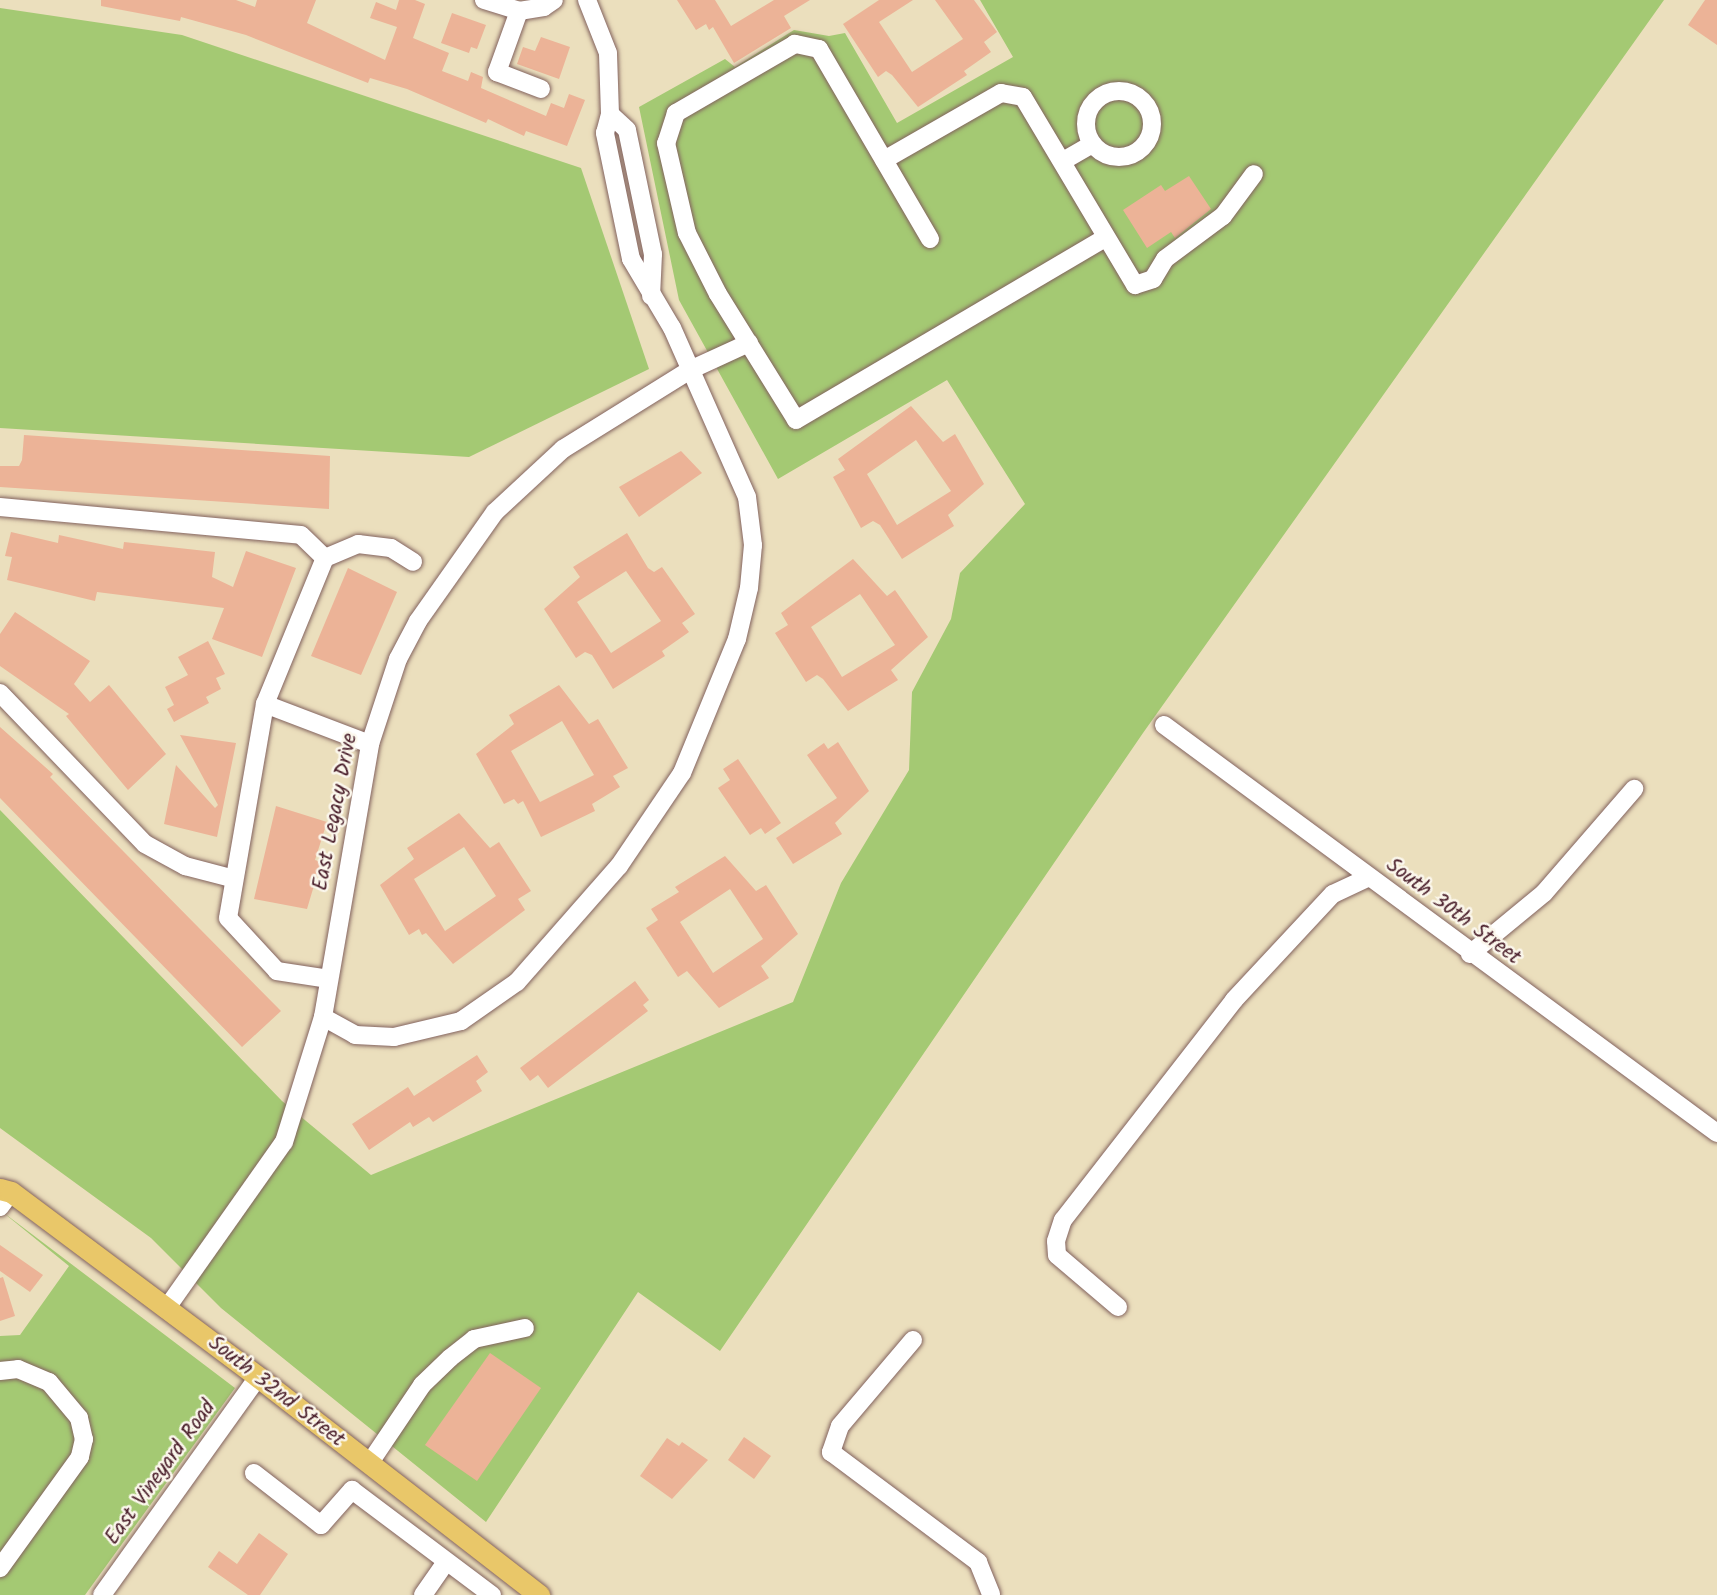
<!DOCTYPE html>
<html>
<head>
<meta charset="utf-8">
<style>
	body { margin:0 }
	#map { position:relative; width:1717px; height:1595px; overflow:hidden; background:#ebdfbd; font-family:Kalam,sans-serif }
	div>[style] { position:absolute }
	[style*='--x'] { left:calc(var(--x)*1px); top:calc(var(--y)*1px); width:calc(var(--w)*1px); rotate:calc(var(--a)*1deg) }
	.green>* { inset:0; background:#a4c973 }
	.building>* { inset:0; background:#ecb397 }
	.roads { filter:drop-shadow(0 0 2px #82625e) drop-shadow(0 0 2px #82625e) }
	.minor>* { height:18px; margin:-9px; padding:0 9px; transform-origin:9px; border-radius:9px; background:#fff }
	.minor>.ring { margin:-9px; padding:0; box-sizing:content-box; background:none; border:18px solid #fff; border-radius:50% }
	.major>* { height:21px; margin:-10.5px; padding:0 10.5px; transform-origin:10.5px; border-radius:10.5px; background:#e9c769 }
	span { translate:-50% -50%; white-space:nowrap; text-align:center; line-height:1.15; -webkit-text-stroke:5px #fbf7ec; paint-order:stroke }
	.street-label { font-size:21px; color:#4a1f2b }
</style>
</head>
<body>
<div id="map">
	<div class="green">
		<i style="clip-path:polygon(980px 0,1664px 0,1143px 733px,720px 1351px,638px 1292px,486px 1522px,221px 1308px,151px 1238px,0 1128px,0 810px,282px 1101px,371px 1175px,793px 1002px,841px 883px,909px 770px,912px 692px,951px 619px,960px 573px,1025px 504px,947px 380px,778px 479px,679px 300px,639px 107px,725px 59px,735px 67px,794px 30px,829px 36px,845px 33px,897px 123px,1013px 57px)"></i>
		<i style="clip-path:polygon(0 8px,182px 35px,581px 168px,649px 369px,469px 457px,0 428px)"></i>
		<i style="clip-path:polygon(0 1210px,235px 1388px,85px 1595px,0 1595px,0 1336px,20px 1335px,69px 1266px)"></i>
	</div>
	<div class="building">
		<i style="clip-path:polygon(101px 0,236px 0,255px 7px,257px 0,316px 0,307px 23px,385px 60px,397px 27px,370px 18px,376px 2px,396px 10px,399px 0,415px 0,425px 4px,413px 38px,449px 53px,442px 71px,468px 81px,471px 72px,483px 77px,481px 88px,546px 116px,551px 103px,564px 108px,569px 94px,585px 100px,567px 146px,526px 131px,524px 136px,488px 119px,486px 123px,407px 89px,370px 78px,368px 83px,246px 35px,181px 17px,180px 21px,101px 6px)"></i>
		<i style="clip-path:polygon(677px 0,715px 0,731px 26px,774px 0,810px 0,784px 16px,791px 28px,734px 63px,713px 27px,709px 30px,706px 24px,696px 30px)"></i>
		<i style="clip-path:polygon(879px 0,913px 0,879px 22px,912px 72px,963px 39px,935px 0,974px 0,997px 32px,984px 42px,991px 52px,964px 71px,967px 75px,918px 107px,892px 75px,886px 71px,878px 77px,843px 24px)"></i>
		<i style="clip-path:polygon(1705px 0,1717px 0,1717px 45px,1688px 25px)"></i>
		<i style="clip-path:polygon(452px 13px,486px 25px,477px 49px,471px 47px,469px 53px,441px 43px)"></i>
		<i style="clip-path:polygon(541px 37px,570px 47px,559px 79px,517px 64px,523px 47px,535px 51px)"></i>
		<i style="clip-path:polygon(1189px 176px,1211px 209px,1175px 238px,1171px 232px,1147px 248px,1123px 210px,1161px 185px,1165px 191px)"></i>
		<i style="clip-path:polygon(evenodd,911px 406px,943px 442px,955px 434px,984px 484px,948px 515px,954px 526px,902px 559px,880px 525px,873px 521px,861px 528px,833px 477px,845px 470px,838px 459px,911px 406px,916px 440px,951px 491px,897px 525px,867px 474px,916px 440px)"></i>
		<i style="clip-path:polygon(24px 435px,330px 456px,329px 509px,0 487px,0 466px,19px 466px,22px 460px)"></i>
		<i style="clip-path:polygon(681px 451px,702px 473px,639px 517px,619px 487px)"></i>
		<i style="clip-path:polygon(11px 532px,58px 543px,59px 535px,123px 549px,124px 542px,215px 552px,212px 577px,233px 587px,246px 551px,296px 568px,262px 657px,212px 639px,224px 608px,97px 592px,95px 601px,7px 580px,12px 557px,5px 556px)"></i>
		<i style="clip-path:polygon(evenodd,627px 533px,648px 568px,654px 572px,662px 567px,695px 614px,682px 623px,689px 632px,662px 651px,665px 656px,613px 689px,592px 655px,585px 652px,576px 658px,544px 609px,580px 577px,573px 567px,627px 533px,626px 571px,661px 621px,611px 653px,577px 602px,626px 571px)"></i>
		<i style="clip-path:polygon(evenodd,853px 559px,887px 596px,895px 590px,928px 637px,891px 670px,898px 680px,848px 711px,823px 679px,817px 675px,806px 682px,775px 633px,788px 625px,781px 613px,853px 559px,860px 594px,895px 645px,842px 677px,811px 627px,860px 594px)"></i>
		<i style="clip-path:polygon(348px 568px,397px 592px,361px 675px,311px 656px)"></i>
		<i style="clip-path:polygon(15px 612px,90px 661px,74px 684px,90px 702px,109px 685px,166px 754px,128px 790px,66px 716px,69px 714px,0 666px,0 634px)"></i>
		<i style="clip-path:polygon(208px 641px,225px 674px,216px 678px,221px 689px,206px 697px,209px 703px,174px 722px,167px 709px,174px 705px,165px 687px,188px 675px,178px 657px)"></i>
		<i style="clip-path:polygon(evenodd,559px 685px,589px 724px,598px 719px,628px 768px,613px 776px,620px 787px,592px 804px,595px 811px,541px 837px,523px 801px,518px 804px,514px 799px,504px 804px,476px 754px,514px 724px,509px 715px,559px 685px,562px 721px,594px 775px,540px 802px,511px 751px,562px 721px)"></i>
		<i style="clip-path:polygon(0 727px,53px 774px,50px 777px,281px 1011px,242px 1047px,0 798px)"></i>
		<i style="clip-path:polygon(180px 735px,236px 743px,217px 837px,164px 824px,176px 765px,215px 808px,218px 805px)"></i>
		<i style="clip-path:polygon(838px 742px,869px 791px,835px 823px,842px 834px,793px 864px,776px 838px,837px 798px,807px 755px,824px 743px,828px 749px)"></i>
		<i style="clip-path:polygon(738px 759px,781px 823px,765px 834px,761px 828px,750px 835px,718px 788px,730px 780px,723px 769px)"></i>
		<i style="clip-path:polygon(276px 806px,327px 822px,315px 860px,321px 862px,307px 909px,254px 899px)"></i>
		<i style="clip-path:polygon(evenodd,459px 813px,490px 848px,499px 842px,531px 891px,518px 899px,525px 910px,453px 964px,426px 933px,422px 935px,419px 929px,409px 935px,380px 885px,414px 859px,407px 848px,459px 813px,464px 847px,496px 896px,445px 931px,414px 879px,464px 847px)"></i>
		<i style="clip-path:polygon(evenodd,725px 856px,756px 891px,766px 885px,798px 934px,761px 966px,769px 978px,719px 1008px,687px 971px,678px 977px,646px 928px,658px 920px,651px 909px,679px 892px,675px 887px,725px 856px,730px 889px,763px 939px,713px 973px,680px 922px,730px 889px)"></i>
		<i style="clip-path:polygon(635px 981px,649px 1000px,643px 1005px,648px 1011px,548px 1088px,538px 1075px,530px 1081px,520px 1068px)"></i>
		<i style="clip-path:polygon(477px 1055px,488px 1072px,476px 1081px,482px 1091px,433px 1122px,429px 1117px,413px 1127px,410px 1122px,369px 1150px,352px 1124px,408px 1087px,414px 1096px)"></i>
		<i style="clip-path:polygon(0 1245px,43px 1275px,30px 1292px,0 1271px)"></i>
		<i style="clip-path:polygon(3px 1277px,15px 1316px,0 1321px,0 1278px)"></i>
		<i style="clip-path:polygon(490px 1353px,541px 1388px,477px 1481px,425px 1445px)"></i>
		<i style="clip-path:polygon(744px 1437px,771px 1456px,754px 1479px,728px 1460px)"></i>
		<i style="clip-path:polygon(667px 1438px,679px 1446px,682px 1442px,708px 1460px,672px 1499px,640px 1476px)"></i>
		<i style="clip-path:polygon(259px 1533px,288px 1554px,260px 1595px,248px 1595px,208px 1567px,219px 1551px,237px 1564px)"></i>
	</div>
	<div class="roads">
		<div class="minor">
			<i style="--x:484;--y:0;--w:37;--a:17"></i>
			<i style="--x:519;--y:11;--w:25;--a:-9"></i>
			<i style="--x:544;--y:7;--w:12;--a:-35"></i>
			<i style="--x:519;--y:11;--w:65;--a:109.8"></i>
			<i style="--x:497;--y:72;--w:47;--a:21.1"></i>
			<i class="ring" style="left:1086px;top:91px;width:48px;height:48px"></i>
			<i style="--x:610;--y:114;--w:23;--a:43"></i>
			<i style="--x:627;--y:130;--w:127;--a:78.2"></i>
			<i style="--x:653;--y:254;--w:42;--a:92.7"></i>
			<i style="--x:884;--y:160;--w:135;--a:-29.8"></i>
			<i style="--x:1001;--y:93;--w:22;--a:10"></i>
			<i style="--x:1023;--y:97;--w:219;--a:59.2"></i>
			<i style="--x:1135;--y:285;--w:19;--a:-18"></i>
			<i style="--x:1153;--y:279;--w:23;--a:-59"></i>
			<i style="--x:1165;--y:259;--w:72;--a:-36.6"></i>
			<i style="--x:1223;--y:216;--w:52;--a:-53.6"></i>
			<i style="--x:1063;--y:161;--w:34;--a:-30"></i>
			<i style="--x:930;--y:239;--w:220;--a:-120.3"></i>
			<i style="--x:819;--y:49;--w:25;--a:-168"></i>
			<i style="--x:795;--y:44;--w:138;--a:149.9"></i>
			<i style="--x:676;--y:113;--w:32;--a:108"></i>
			<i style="--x:666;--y:143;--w:92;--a:76.9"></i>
			<i style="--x:687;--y:233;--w:68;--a:63.1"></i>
			<i style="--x:718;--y:294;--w:148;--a:58.2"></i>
			<i style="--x:796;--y:420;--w:359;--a:-30.5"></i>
			<i style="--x:0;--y:507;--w:302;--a:5.3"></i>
			<i style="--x:301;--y:535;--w:33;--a:44"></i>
			<i style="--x:0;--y:693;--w:209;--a:46.2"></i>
			<i style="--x:145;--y:844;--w:46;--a:28.8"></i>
			<i style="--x:185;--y:866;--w:48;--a:14.6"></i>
			<i style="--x:265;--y:704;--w:112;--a:20.9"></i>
			<i style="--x:1164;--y:725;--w:687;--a:36.42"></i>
			<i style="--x:1470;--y:954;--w:96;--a:-39.5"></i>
			<i style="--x:1544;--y:893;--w:138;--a:-49.1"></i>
			<i style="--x:329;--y:979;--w:53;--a:-171.3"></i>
			<i style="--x:277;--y:971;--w:72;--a:-132.8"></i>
			<i style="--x:228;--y:918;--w:217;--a:-80.2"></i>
			<i style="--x:265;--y:704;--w:158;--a:-67.7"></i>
			<i style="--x:325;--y:558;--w:36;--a:-23"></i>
			<i style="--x:358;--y:544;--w:33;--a:7"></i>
			<i style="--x:391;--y:548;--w:26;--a:32"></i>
			<i style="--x:323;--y:1017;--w:37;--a:29"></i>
			<i style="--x:355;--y:1035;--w:39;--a:3"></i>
			<i style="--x:394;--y:1037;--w:69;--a:-13.4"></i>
			<i style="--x:461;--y:1021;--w:68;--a:-34.9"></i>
			<i style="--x:517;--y:982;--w:154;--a:-48.7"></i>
			<i style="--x:619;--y:866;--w:112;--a:-55.9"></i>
			<i style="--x:682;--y:773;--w:145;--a:-67.7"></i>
			<i style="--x:737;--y:639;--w:52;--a:-76.8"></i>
			<i style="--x:749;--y:588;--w:43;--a:-84.7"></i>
			<i style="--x:753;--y:545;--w:48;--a:-97.1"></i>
			<i style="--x:747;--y:497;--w:185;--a:-113.9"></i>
			<i style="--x:672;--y:328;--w:80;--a:-120.7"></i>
			<i style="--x:631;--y:259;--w:129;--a:-101.7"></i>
			<i style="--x:605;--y:133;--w:20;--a:-75"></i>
			<i style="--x:610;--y:114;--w:61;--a:-91.9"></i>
			<i style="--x:608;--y:53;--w:57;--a:-111.6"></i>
			<i style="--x:0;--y:1207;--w:19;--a:-54"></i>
			<i style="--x:1118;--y:1307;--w:80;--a:-139.6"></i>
			<i style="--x:1057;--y:1255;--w:14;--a:-94"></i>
			<i style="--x:1056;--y:1241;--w:22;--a:-72"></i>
			<i style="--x:1063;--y:1220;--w:279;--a:-52.1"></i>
			<i style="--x:1234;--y:1000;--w:145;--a:-47"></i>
			<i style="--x:1333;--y:894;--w:38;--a:-25"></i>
			<i style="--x:166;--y:1309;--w:204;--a:-54.8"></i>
			<i style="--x:284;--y:1142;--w:131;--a:-72.7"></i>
			<i style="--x:323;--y:1017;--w:277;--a:-80.2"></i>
			<i style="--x:370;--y:744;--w:89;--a:-71.8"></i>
			<i style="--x:398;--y:659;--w:43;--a:-62.2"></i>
			<i style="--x:418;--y:621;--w:133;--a:-54.8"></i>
			<i style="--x:495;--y:512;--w:93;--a:-42.8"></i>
			<i style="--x:563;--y:449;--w:150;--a:-31.9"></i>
			<i style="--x:690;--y:370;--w:65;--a:-24.6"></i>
			<i style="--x:913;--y:1340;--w:113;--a:130.3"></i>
			<i style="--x:840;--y:1426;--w:28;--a:109"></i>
			<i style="--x:831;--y:1452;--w:184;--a:36.8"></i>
			<i style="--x:978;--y:1562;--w:35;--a:68"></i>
			<i style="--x:0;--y:1371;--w:18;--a:-6"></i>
			<i style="--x:18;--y:1369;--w:34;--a:23"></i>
			<i style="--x:49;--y:1382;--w:47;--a:50.2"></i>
			<i style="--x:79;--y:1418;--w:22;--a:77"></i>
			<i style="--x:84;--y:1439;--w:18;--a:103"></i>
			<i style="--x:80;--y:1457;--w:137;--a:125.8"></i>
			<i style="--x:369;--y:1464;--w:95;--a:-56.1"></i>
			<i style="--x:422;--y:1385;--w:39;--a:-44"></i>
			<i style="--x:450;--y:1358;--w:31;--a:-38"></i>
			<i style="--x:474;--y:1339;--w:52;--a:-12.2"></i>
			<i style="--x:254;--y:1473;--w:85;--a:37.8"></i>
			<i style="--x:321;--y:1525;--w:47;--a:-48.5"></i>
			<i style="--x:352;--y:1490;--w:175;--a:36.9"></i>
			<i style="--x:102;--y:1595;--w:268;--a:-54.4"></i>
			<i style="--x:423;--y:1595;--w:40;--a:-55.1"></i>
		</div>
		<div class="major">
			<i style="--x:0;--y:1189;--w:11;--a:15"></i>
			<i style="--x:11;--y:1192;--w:309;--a:36.8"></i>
			<i style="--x:258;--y:1377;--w:356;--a:37.8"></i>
		</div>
	</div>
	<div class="street-label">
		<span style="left:336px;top:812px;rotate:-79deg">East Legacy Drive</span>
		<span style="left:1453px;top:912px;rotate:37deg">South 30th Street</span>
		<span style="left:276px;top:1392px;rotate:38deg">South 32nd Street</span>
		<span style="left:161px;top:1473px;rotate:-54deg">East Vineyard Road</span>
	</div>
</div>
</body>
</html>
